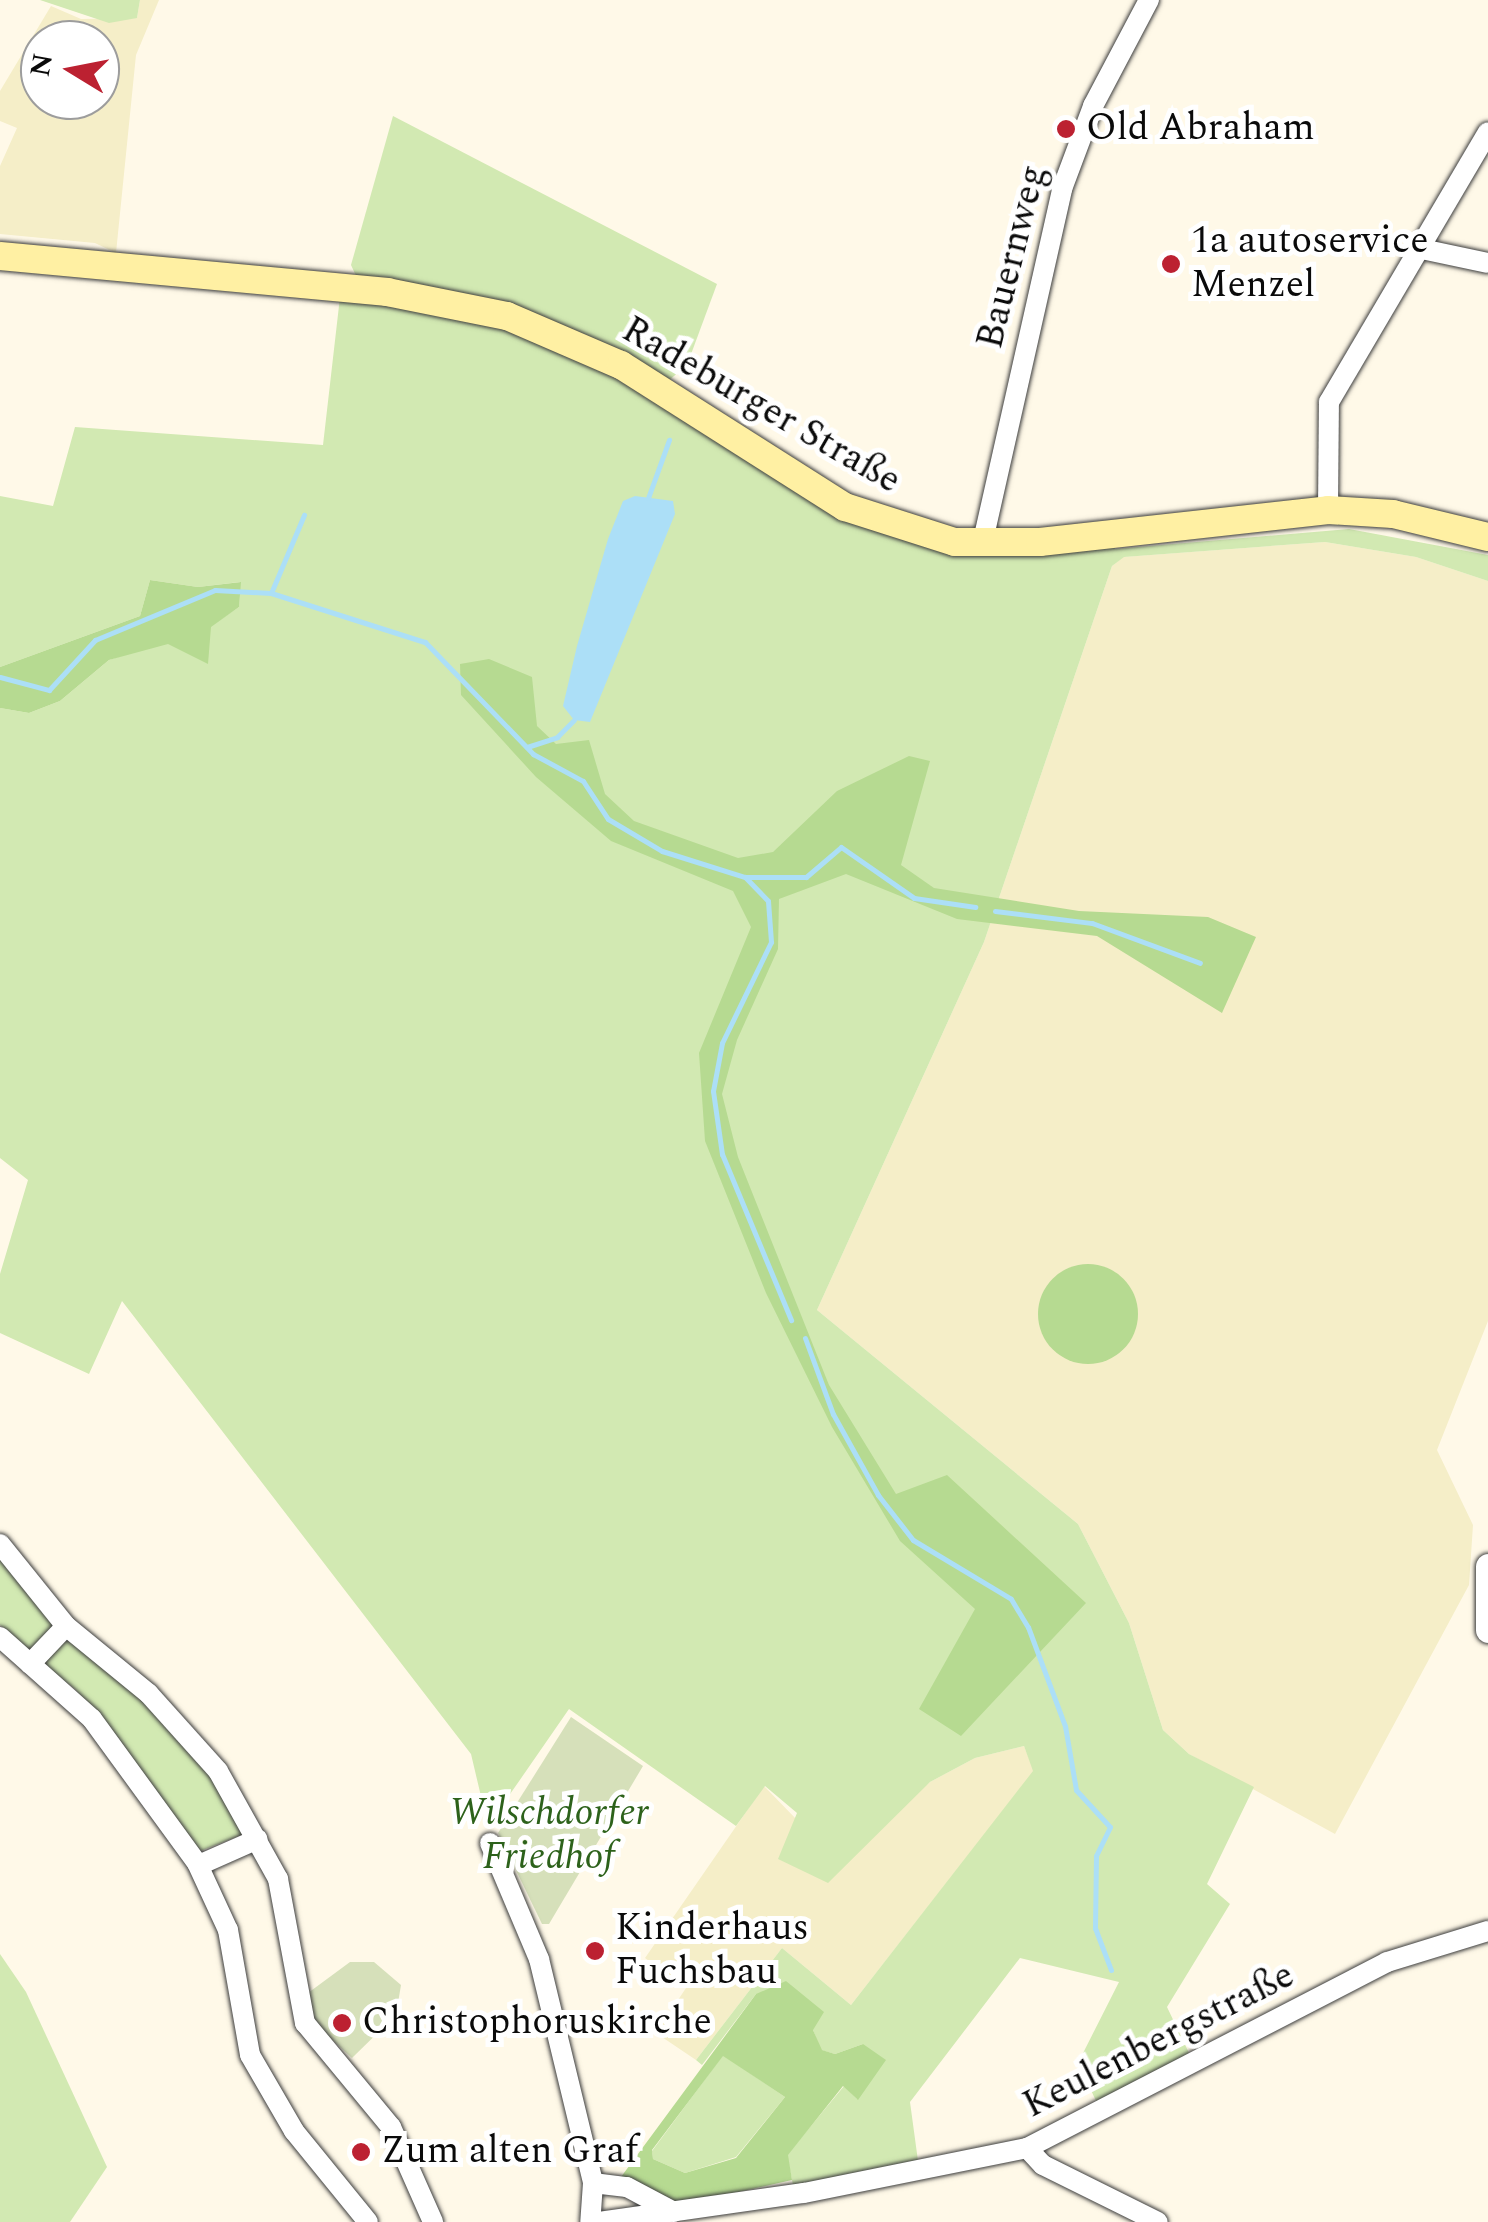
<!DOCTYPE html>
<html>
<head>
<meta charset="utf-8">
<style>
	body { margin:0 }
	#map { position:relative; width:1488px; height:2222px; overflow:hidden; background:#fff9e8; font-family:Spectral,serif }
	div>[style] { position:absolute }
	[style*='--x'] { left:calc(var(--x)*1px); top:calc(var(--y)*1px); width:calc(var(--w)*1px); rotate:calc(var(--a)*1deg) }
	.farmland>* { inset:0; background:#f5eec8 }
	.green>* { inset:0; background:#d2e9b2 }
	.forest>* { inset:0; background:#b6da91 }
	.round { border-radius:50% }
	.cemetery>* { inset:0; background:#d6e0ba }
	.water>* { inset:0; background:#acdff7 }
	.stream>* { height:5px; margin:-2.5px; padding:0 2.5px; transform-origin:2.5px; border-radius:2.5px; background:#acdff7 }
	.roads { filter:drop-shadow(0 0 2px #3d3d3d) drop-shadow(0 0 2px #3d3d3d) }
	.minor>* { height:20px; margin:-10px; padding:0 10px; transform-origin:10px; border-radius:10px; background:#fff }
	.tertiary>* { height:25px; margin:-12.5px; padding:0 12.5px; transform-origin:12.5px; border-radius:12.5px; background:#fff }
	.secondary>* { height:28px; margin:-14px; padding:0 14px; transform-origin:14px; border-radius:14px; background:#fff0a3 }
	.dots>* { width:28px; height:28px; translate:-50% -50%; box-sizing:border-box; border:5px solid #fff; border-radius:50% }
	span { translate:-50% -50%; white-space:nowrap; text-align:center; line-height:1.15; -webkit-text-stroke:10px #fff; paint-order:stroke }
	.poi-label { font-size:38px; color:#0a0a0a }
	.left { translate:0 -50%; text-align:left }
	.street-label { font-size:38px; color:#0a0a0a }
	.park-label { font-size:38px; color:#2d621b; font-style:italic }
	.north { position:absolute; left:20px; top:20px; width:100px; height:100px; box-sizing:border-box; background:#fff; border:2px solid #9d9d9d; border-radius:50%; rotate:280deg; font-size:28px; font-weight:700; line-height:40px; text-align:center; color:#0a0a0a }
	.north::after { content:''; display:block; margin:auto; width:35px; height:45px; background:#bc2131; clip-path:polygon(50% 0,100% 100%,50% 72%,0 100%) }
</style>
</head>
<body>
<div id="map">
	<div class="farmland">
		<i style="clip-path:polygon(evenodd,140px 0,159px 0,136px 55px,116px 253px,95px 243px,0 234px,0 166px,17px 128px,0 121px,0 91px,51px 6px,81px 19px,137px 18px,140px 0,40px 40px,100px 40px,100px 100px,40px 100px,40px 40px)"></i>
		<i style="clip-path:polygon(1325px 542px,1416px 557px,1488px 581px,1488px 1321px,1437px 1450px,1473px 1525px,1469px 1585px,1335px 1834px,1189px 1754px,1163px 1730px,1129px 1623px,1078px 1524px,817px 1310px,984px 942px,1112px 566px,1123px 557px)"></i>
		<i style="clip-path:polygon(1024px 1746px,1034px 1771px,851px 2005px,782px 1948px,696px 2060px,656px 2033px,686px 1988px,645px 1958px,764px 1786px,798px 1821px,891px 1814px,930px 1782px,975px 1758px)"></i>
	</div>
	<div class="green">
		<i style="clip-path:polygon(40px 0,140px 0,137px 18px,109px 23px)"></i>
		<i style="clip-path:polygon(393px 116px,717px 284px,687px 365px,667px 382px,358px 280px,351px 265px)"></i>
		<i style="clip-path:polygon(340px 297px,453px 311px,592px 361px,865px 526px,924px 546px,1116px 541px,1115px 549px,1349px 529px,1488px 555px,1488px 581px,1416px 557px,1325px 542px,1124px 557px,1112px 566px,984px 942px,817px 1310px,1078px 1524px,1129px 1623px,1163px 1730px,1189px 1754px,1254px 1787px,1207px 1884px,1230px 1904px,1167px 2007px,1190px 2055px,1098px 2105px,1078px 2063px,1119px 1982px,1020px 1958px,910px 2102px,918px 2161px,793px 2185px,787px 2155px,844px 2086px,857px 2099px,863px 2044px,835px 2054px,821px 2050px,813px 2030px,756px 1994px,702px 2065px,696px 2060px,782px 1948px,851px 2005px,1033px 1771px,1024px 1746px,975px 1758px,930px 1782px,828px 1883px,778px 1859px,797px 1813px,765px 1786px,736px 1826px,569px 1709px,488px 1826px,471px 1754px,122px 1301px,89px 1374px,0 1333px,0 1274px,28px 1180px,0 1158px,0 708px,29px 713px,60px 701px,109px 660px,211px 626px,239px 607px,240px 582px,198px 587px,150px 580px,140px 616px,0 667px,0 496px,53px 506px,75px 427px,323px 445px)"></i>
		<i style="clip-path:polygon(0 1554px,56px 1625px,31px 1654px,0 1625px)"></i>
		<i style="clip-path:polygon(64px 1634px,143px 1694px,212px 1776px,247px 1833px,200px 1851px,75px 1689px,39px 1661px)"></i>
		<i style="clip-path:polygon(0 1954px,26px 1992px,107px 2167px,70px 2222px,0 2222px)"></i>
		<i style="clip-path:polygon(723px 2055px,785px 2097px,736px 2157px,685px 2173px,653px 2159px,652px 2151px)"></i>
	</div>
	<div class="forest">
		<i style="clip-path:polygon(150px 580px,198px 587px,241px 582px,239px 607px,211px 627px,208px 664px,168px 644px,109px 660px,60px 701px,29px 713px,0 708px,0 667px,140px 616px)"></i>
		<i style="clip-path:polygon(489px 659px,532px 677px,537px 726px,556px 744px,589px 740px,605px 794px,634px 821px,738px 858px,773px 852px,837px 791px,909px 756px,930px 761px,901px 865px,934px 888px,1079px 911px,1208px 917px,1256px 937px,1222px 1013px,1097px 936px,957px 919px,846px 874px,779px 899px,778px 949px,737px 1040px,722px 1094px,738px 1157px,829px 1385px,896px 1494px,947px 1475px,1086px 1603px,961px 1736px,919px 1709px,975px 1609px,900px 1541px,832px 1427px,766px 1293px,705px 1141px,699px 1053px,751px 927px,733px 891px,611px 841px,536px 777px,461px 695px,460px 664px)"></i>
		<i class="round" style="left:1038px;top:1264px;width:100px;height:100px"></i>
		<i style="clip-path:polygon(evenodd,786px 1981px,824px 2012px,813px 2030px,822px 2050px,835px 2054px,863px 2044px,886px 2060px,858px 2100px,843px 2086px,788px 2155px,792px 2180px,677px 2206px,621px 2177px,756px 1994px,786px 1981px,723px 2056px,785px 2097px,736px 2158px,685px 2173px,653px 2159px,652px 2150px,723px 2056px)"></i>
	</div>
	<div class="cemetery">
		<i style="clip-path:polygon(571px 1717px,643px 1766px,549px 1924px,542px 1924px,498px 1833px)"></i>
		<i style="clip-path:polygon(350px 1962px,374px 1962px,401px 1985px,396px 2015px,352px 2058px,315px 2024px,308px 1993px)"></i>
	</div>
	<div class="water">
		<i style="clip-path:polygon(635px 496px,673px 501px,675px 514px,590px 722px,574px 720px,563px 706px,577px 646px,608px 539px,623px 501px)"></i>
	</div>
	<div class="stream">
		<i style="--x:648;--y:498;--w:62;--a:-70.1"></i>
		<i style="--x:271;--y:593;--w:85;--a:-67.1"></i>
		<i style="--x:0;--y:677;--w:51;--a:14.9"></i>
		<i style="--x:49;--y:690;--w:68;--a:-47.4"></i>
		<i style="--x:95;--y:640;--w:130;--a:-22.6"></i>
		<i style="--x:215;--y:590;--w:56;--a:3.1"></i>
		<i style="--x:271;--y:593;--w:162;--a:17.7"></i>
		<i style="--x:425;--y:642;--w:156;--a:46"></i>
		<i style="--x:533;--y:754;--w:57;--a:28.4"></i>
		<i style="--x:583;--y:781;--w:45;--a:56.7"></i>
		<i style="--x:608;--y:819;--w:63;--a:30.7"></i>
		<i style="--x:662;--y:851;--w:87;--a:17.4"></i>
		<i style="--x:745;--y:877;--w:33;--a:46"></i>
		<i style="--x:768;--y:901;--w:41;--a:85.8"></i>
		<i style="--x:771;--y:942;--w:112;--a:115.9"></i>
		<i style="--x:722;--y:1043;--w:49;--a:100.6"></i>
		<i style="--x:713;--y:1091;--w:64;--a:81.9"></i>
		<i style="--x:722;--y:1154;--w:180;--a:67.4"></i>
		<i style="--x:527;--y:747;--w:32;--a:-18"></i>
		<i style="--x:557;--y:737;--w:24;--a:-45"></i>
		<i style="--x:746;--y:877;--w:60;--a:0"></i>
		<i style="--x:806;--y:877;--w:46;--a:-40.6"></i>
		<i style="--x:841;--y:847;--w:89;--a:34.9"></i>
		<i style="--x:914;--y:898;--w:62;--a:8.4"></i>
		<i style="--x:995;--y:911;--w:98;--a:7.1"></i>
		<i style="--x:1092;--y:923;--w:115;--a:20.3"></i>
		<i style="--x:805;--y:1338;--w:81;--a:69.8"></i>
		<i style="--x:833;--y:1414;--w:93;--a:60.9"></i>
		<i style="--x:878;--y:1495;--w:57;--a:52.1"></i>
		<i style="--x:913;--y:1540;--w:114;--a:31"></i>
		<i style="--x:1011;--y:1599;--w:33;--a:59"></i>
		<i style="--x:1028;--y:1627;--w:106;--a:69.5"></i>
		<i style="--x:1065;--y:1726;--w:65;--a:80.2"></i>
		<i style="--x:1076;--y:1790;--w:50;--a:47.4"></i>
		<i style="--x:1110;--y:1827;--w:32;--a:116"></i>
		<i style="--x:1096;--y:1856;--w:72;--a:90.8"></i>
		<i style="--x:1095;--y:1928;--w:45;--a:69.1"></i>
	</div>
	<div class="roads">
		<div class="minor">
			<i style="--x:1422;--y:249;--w:67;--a:12"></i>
			<i style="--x:1328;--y:510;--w:108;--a:-89.5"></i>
			<i style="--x:1329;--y:402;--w:313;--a:-59.5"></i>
			<i style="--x:982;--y:545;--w:365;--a:-77.3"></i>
			<i style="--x:1062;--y:189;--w:89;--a:-69.5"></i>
			<i style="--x:1093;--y:106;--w:120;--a:-62.2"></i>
			<i style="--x:0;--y:1544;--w:105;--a:51.2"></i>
			<i style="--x:66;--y:1626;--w:107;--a:39.3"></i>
			<i style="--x:149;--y:1694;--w:103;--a:48.1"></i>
			<i style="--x:218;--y:1771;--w:124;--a:60.9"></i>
			<i style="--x:278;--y:1879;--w:147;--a:79.4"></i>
			<i style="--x:305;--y:2023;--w:135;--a:50.4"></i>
			<i style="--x:391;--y:2127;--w:104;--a:66.1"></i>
			<i style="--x:0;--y:1637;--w:123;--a:41.7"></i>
			<i style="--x:92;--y:1719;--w:178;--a:53.9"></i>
			<i style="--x:197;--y:1863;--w:74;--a:65.2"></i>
			<i style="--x:228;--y:1930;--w:127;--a:80"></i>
			<i style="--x:250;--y:2055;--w:88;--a:59.9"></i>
			<i style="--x:294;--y:2131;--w:117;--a:50.9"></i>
			<i style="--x:30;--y:1664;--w:52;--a:-46.5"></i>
			<i style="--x:490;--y:1843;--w:126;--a:67.1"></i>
			<i style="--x:539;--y:1959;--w:230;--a:76.4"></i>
			<i style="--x:593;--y:2183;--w:39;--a:94"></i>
			<i style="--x:199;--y:1865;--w:64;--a:-23.8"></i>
			<i style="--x:1027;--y:2148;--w:23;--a:47"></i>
			<i style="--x:1043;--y:2165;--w:128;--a:26.4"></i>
			<i style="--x:593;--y:2183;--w:34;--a:7"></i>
			<i style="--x:627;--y:2187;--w:53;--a:28"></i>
			<i style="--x:599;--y:2222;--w:207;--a:-8.1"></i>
			<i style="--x:804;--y:2193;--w:227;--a:-11.4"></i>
			<i style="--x:1027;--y:2148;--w:405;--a:-27.3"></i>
			<i style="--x:1387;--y:1962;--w:106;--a:-17.1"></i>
		</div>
		<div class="tertiary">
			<i style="--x:1488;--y:1566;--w:64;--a:90"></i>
		</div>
		<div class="secondary">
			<i style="--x:0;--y:256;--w:389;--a:5.3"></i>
			<i style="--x:387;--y:292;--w:122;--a:11.3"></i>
			<i style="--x:507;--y:316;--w:124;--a:23.3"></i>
			<i style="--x:621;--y:365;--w:265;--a:32.4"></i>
			<i style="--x:845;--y:507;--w:115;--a:17.7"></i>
			<i style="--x:955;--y:542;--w:85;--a:0"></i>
			<i style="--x:1040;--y:542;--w:290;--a:-6.3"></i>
			<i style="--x:1328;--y:510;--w:65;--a:3.5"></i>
			<i style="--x:1393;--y:514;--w:98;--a:13.6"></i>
		</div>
	</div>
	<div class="dots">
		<i style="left:1066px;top:129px;background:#bc2131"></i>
		<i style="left:1171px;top:264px;background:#bc2131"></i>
		<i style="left:595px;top:1951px;background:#bc2131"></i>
		<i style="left:342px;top:2023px;background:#bc2131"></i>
		<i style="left:361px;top:2152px;background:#bc2131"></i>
	</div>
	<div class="poi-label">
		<span class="left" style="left:1086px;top:129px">Old Abraham</span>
		<span class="left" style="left:1191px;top:264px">1a autoservice<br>Menzel</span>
		<span class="left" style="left:615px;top:1951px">Kinderhaus<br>Fuchsbau</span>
		<span class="left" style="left:362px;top:2023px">Christophoruskirche</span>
		<span class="left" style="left:381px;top:2152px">Zum alten Graf</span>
	</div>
	<div class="street-label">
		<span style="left:1013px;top:257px;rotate:-76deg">Bauernweg</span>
		<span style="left:761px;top:406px;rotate:30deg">Radeburger Straße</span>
		<span style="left:1159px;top:2041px;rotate:-27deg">Keulenbergstraße</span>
	</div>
	<div class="park-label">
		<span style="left:549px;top:1836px">Wilschdorfer<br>Friedhof</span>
	</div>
	<div class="north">N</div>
</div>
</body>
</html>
